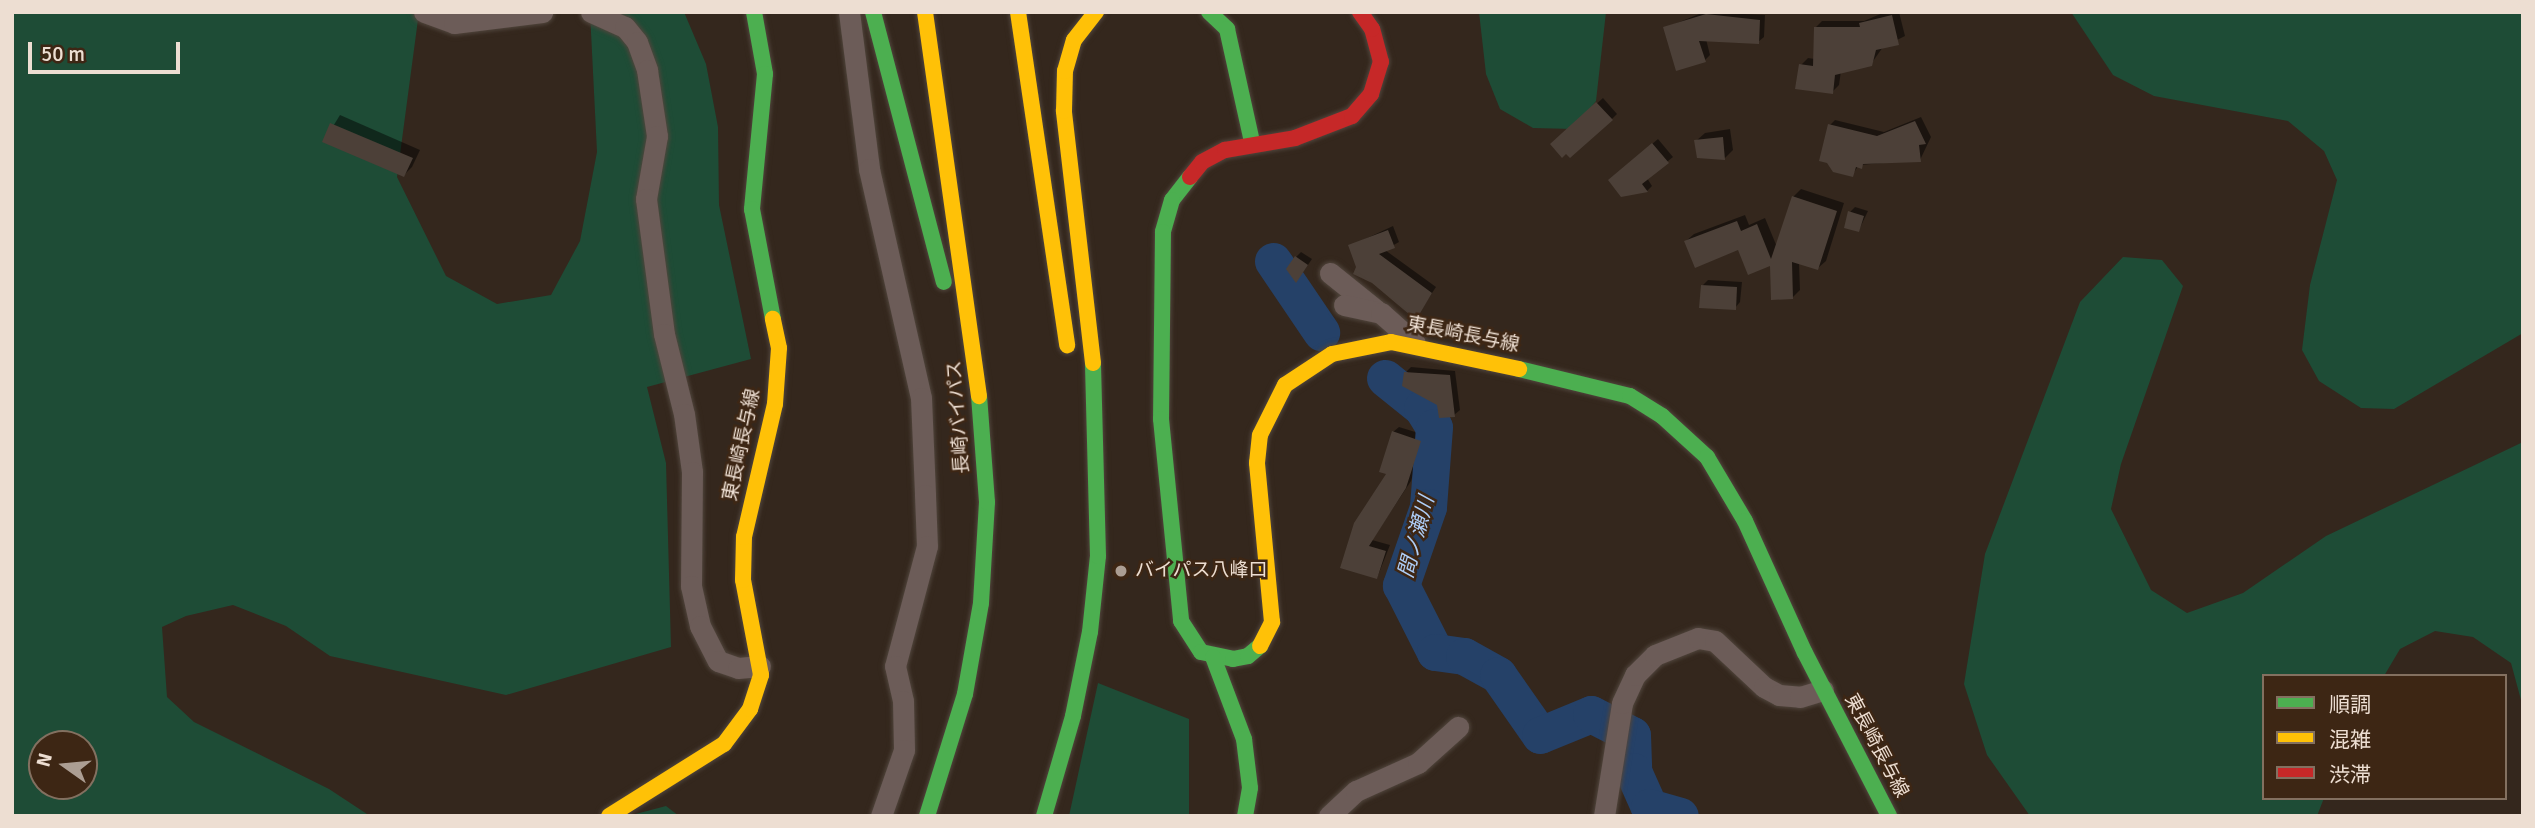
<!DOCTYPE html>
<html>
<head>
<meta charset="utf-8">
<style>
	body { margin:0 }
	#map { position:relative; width:2535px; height:828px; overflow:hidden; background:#34271d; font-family:Signika,"Noto Sans JP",sans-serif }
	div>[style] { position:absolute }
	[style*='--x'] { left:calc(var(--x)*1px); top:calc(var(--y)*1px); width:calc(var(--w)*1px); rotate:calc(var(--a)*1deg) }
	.green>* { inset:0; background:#1e4c36 }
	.shadow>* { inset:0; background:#0007 }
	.river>* { height:37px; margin:-18.5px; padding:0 18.5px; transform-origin:18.5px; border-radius:18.5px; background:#254168 }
	.building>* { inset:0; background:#4c4038 }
	.roads { filter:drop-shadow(0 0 2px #50453c) drop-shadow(0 0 2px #50453c) }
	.street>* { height:21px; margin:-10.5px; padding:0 10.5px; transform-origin:10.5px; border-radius:10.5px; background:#6c5c58 }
	.fast>* { height:16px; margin:-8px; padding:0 8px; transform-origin:8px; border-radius:8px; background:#4caf50 }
	.slow>* { height:16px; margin:-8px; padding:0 8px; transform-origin:8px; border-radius:8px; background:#ffc107 }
	.jam>* { height:16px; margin:-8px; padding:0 8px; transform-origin:8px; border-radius:8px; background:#c62828 }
	.dots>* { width:19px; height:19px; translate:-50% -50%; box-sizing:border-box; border:4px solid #3d2614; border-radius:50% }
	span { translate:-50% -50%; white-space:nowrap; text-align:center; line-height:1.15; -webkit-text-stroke:5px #3d2614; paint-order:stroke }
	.street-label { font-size:19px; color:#edded2 }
	.poi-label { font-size:19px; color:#edded2 }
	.left { translate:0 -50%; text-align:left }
	.water-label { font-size:21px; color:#aecef8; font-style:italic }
	.frame { position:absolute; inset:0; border:14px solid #edded2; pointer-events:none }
	.legend { position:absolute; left:2262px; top:674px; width:245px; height:126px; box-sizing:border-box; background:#3d2614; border:2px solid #837060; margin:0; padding:9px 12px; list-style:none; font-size:21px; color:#edded2 }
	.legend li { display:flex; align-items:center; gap:14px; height:35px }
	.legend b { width:35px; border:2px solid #837060 }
	.north { position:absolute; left:28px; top:730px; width:70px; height:70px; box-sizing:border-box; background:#3d2614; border:2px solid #837060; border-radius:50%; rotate:285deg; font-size:19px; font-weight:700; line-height:28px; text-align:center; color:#edded2 }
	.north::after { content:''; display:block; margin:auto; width:24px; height:32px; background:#ac9e93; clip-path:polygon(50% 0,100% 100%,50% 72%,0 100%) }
	.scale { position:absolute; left:28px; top:42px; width:152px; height:32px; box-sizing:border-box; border:4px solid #edded2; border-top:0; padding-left:9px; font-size:21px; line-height:24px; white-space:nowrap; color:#edded2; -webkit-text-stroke:5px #3d2614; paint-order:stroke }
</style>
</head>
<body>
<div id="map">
	<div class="green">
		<i style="clip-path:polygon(evenodd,12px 12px,419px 12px,397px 177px,446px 276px,497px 304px,551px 295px,580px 241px,597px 152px,590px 12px,684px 12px,706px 64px,718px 127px,719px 205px,751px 359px,647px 387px,666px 463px,671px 647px,506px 695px,330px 656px,286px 626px,233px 605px,186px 616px,162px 627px,167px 697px,194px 722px,329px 789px,370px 816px,12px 816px,12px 12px,42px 744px,84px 744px,84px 786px,42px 786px,42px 744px)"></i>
		<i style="clip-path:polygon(1479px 12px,1606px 12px,1596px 101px,1574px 129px,1533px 128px,1500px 109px,1486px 74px)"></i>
		<i style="clip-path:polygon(2071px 12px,2523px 12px,2523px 333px,2394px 409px,2361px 408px,2319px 381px,2302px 350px,2310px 285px,2337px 180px,2324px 151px,2288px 121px,2154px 96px,2113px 75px)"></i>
		<i style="clip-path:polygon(2123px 257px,2162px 260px,2183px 286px,2121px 464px,2111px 509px,2151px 590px,2187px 613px,2243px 593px,2326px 536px,2523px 442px,2523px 752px,2521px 700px,2511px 663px,2473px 637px,2435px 631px,2400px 649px,2384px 676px,2264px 676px,2264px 798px,2324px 798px,2317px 816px,2030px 816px,1987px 755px,1964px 684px,1985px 554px,2080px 302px)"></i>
		<i style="clip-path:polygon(1098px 683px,1189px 719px,1189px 816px,1069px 816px)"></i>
		<i style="clip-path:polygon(666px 806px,679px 816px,628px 816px)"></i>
	</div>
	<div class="shadow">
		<i style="clip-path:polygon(1704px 12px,1765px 15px,1764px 37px,1758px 42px,1706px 39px,1710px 55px,1705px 60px,1665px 28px)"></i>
		<i style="clip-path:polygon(1885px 12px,1899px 12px,1905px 36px,1883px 47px,1871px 64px,1841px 71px,1839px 85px,1832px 92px,1801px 65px,1808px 58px,1815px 59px,1815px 28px,1822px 21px,1864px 21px)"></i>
		<i style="clip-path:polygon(1603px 98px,1617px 114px,1612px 119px,1552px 144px)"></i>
		<i style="clip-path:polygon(340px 115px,420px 150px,412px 167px,404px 175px,324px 141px)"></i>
		<i style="clip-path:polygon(1921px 117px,1931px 137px,1920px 160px,1859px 165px,1852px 175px,1830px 125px,1835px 120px,1884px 132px)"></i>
		<i style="clip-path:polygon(1730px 129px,1733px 150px,1725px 158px,1696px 141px,1705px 133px)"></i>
		<i style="clip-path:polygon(1658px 139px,1673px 157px,1647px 178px,1652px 186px,1647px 191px,1615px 175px)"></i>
		<i style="clip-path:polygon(1801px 189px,1844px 203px,1826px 261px,1818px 268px,1799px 262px,1800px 290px,1792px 298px,1772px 263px,1739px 247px,1686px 241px,1694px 234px,1745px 215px,1749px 225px,1765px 218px,1777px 247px,1793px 197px)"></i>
		<i style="clip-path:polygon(1855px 207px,1868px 211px,1859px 230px,1850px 212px)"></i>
		<i style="clip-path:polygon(1393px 226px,1399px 242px,1385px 250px,1436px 287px,1416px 317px,1358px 267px,1350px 246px)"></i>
		<i style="clip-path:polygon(1301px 252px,1312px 259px,1301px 275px,1296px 257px)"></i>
		<i style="clip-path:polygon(1708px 280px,1742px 282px,1740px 302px,1735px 308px,1702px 286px)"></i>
		<i style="clip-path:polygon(1411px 367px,1455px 371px,1460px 410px,1454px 415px,1439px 404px,1405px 373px)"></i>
		<i style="clip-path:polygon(1399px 427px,1425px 435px,1411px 481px,1372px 540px,1390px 545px,1377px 578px,1342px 567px,1388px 473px,1393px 432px)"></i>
	</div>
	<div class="river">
		<i style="--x:1273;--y:261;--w:86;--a:55.9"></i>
		<i style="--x:1385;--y:378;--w:48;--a:39"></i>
		<i style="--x:1422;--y:408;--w:22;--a:58"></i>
		<i style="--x:1434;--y:427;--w:80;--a:94.3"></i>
		<i style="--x:1428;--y:507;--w:83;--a:109.1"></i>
		<i style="--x:1401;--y:585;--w:75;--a:63.1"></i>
		<i style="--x:1435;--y:652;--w:29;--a:8"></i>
		<i style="--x:1464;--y:656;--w:39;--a:29"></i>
		<i style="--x:1498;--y:675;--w:73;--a:55"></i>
		<i style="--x:1540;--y:735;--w:55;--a:-22.4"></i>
		<i style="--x:1591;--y:714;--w:46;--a:27.1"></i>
		<i style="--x:1632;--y:735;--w:36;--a:88"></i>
		<i style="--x:1633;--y:771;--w:39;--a:66"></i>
		<i style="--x:1649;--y:807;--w:32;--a:16"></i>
	</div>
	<div class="building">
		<i style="clip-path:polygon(1706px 14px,1760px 20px,1759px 44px,1699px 41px,1706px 62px,1676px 71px,1663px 27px)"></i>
		<i style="clip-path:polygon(1892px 15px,1899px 45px,1876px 50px,1872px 66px,1835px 75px,1833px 94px,1795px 89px,1799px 64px,1813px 66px,1814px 27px,1860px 27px,1859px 23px)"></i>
		<i style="clip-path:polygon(1596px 102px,1613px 120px,1570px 158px,1566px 154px,1562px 158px,1550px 144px)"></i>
		<i style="clip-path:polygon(1915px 121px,1926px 144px,1919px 145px,1921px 162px,1863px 164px,1862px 169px,1856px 167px,1853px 177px,1833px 172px,1827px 163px,1819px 161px,1828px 124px,1877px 136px)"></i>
		<i style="clip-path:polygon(330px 123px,413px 158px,404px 177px,322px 142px)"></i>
		<i style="clip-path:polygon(1723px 137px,1725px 160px,1697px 158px,1694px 140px)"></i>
		<i style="clip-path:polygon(1652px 143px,1669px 163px,1642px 184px,1648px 192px,1621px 197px,1608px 180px)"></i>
		<i style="clip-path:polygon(1792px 196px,1837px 211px,1818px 270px,1792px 262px,1793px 299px,1771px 300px,1770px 266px,1748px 275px,1738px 250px,1695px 268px,1684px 241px,1737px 221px,1741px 231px,1757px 224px,1771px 259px)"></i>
		<i style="clip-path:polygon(1848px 211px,1864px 216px,1859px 232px,1844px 228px)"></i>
		<i style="clip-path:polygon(1388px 230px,1395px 248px,1379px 254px,1432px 293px,1416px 320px,1372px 283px,1353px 274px,1356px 267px,1348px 245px)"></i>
		<i style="clip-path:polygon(1295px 256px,1308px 265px,1296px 283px,1286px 269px)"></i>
		<i style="clip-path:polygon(1701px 285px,1737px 287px,1736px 310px,1699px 308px)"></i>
		<i style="clip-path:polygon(1404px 372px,1450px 375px,1455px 417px,1439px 418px,1437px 405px,1402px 386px)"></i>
		<i style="clip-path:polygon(1392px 431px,1421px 441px,1406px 488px,1369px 546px,1386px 551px,1377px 579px,1340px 568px,1354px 523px,1386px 474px,1379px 472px)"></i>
	</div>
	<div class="roads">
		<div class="street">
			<i style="--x:424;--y:12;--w:32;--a:20"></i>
			<i style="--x:454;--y:23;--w:89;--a:-7.1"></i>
			<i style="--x:591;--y:12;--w:37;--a:24"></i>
			<i style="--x:625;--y:27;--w:19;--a:51"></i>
			<i style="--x:637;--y:42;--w:30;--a:70"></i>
			<i style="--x:647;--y:70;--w:67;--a:81.4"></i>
			<i style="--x:657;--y:136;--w:64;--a:99.9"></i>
			<i style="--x:646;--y:199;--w:136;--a:82.4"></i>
			<i style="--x:664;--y:334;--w:82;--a:76"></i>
			<i style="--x:684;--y:414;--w:59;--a:82.1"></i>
			<i style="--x:692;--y:472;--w:114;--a:90.5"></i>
			<i style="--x:691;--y:586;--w:41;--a:77.3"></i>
			<i style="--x:700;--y:626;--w:39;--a:63"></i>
			<i style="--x:718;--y:661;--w:21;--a:19"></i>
			<i style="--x:738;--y:668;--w:22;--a:-5"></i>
			<i style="--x:849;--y:12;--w:158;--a:82.7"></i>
			<i style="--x:869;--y:169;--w:235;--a:77.2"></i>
			<i style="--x:921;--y:398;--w:97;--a:87.6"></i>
			<i style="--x:925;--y:495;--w:51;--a:87.8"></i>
			<i style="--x:927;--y:546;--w:124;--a:104.9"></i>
			<i style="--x:895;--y:666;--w:36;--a:77"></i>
			<i style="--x:903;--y:701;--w:49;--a:88.8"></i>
			<i style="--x:904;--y:750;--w:70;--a:109.2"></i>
			<i style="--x:1330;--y:273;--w:59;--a:38.8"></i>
			<i style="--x:1344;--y:305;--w:38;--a:12"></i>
			<i style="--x:1381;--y:313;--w:45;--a:41.4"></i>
			<i style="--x:1329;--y:816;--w:37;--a:-43"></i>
			<i style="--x:1356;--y:791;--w:68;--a:-24.3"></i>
			<i style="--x:1418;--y:763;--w:54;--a:-42"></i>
			<i style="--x:1604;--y:816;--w:114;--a:-80.9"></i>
			<i style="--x:1622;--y:703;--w:31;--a:-65"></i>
			<i style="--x:1635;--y:675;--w:28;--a:-45"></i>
			<i style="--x:1655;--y:655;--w:46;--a:-21.6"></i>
			<i style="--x:1698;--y:638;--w:17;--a:10"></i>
			<i style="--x:1715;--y:641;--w:67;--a:43.2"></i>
			<i style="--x:1764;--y:687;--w:17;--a:28"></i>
			<i style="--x:1779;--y:695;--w:21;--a:5"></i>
			<i style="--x:1800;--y:697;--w:24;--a:-17"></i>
		</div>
		<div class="fast">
			<i style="--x:754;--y:12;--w:63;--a:79.9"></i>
			<i style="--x:765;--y:74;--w:136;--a:95.5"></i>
			<i style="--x:752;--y:209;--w:112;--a:79.2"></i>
			<i style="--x:873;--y:12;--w:279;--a:75.3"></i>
			<i style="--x:1209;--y:12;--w:25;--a:43"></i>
			<i style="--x:1227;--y:29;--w:116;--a:77.5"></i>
			<i style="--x:1190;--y:177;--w:29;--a:128"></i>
			<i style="--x:1172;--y:200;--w:33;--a:106"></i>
			<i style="--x:1163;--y:232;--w:187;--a:90.6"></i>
			<i style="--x:1161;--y:419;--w:203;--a:84.3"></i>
			<i style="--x:1181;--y:621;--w:37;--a:57"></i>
			<i style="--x:1201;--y:652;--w:33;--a:12"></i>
			<i style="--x:1233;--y:659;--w:15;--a:-11"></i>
			<i style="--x:1248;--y:656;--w:16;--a:-40"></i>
			<i style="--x:1519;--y:369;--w:114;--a:13.7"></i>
			<i style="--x:1630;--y:396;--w:38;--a:32"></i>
			<i style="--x:1662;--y:416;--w:61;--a:42.3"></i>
			<i style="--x:1707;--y:457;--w:74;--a:59.3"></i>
			<i style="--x:1745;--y:521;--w:145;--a:65.6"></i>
			<i style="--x:1805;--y:653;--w:183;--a:62.7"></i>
			<i style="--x:1213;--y:657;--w:88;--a:69.3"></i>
			<i style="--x:1244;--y:739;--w:49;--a:83"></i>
			<i style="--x:1250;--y:788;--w:28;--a:100"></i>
			<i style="--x:927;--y:816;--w:128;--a:-72.7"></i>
			<i style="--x:965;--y:694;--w:92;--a:-80"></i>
			<i style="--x:981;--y:603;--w:101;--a:-86.6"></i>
			<i style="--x:987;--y:502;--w:106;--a:-94.3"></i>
			<i style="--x:1044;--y:816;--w:104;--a:-73.8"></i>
			<i style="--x:1073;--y:716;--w:86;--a:-78.6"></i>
			<i style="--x:1090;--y:632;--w:76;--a:-84"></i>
			<i style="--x:1098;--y:556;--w:193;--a:-91.5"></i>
		</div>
		<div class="slow">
			<i style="--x:925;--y:12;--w:388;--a:82"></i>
			<i style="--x:1018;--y:12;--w:337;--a:81.6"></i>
			<i style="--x:1093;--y:363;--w:254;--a:-96.6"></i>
			<i style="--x:1064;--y:111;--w:40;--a:-88.6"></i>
			<i style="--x:1065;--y:71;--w:32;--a:-74"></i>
			<i style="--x:1074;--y:40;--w:36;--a:-52"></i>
			<i style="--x:1260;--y:646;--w:27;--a:-63"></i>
			<i style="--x:1272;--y:622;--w:160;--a:-95.4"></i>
			<i style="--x:1257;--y:463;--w:28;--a:-84"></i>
			<i style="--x:1260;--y:435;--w:56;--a:-63.4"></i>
			<i style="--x:1285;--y:385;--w:56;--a:-33.4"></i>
			<i style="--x:1332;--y:354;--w:60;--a:-11.5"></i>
			<i style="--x:1391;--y:342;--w:131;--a:11.9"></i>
			<i style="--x:609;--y:816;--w:136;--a:-32.1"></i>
			<i style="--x:724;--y:744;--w:44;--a:-53.4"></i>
			<i style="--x:750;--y:709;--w:36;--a:-72"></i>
			<i style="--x:761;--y:675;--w:97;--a:-100.7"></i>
			<i style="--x:743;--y:580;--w:43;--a:-88.7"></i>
			<i style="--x:744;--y:537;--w:137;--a:-76.9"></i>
			<i style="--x:775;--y:404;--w:56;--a:-85.9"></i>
			<i style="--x:779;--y:348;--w:30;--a:-102"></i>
		</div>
		<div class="jam">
			<i style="--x:1190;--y:177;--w:19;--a:-51"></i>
			<i style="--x:1202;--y:162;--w:26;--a:-28"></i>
			<i style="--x:1225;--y:150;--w:71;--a:-9.7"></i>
			<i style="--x:1295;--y:138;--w:61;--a:-21.1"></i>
			<i style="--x:1352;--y:116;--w:29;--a:-49"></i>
			<i style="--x:1371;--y:94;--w:34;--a:-73"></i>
			<i style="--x:1381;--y:62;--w:34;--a:-105"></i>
			<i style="--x:1372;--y:29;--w:21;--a:-125"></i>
		</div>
	</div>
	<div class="dots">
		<i style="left:1121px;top:571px;background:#ac9e93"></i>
	</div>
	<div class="street-label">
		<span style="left:1463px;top:335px;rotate:11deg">東長崎長与線</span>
		<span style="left:959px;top:417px;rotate:-94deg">長崎バイパス</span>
		<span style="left:742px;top:445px;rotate:-78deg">東長崎長与線</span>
		<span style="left:1876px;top:746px;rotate:62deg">東長崎長与線</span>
	</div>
	<div class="poi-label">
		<span class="left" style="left:1135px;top:571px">バイパス八峰口</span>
	</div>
	<div class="water-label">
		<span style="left:1416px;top:537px;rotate:-75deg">間ノ瀬川</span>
	</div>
	<div class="frame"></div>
	<ul class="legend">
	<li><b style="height:9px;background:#4caf50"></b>順調</li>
	<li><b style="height:9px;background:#ffc107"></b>混雑</li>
	<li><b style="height:9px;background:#c62828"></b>渋滞</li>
	</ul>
	<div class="north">N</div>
	<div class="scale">50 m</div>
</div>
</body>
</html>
